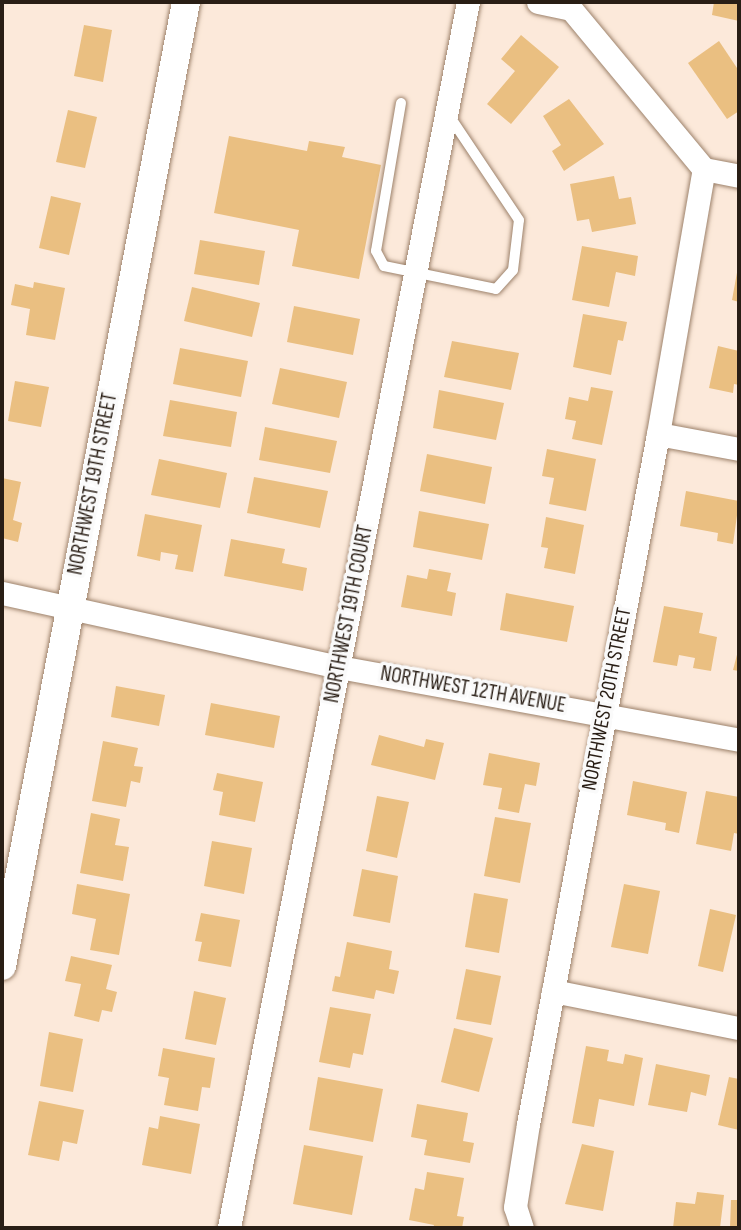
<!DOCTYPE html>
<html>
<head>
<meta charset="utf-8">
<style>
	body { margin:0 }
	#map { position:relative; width:741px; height:1230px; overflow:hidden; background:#fce9da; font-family:"Sofia Sans Condensed",sans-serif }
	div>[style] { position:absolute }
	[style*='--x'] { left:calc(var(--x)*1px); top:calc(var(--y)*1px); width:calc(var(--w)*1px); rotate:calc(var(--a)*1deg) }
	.building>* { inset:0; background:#eabf81 }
	.roads { filter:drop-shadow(0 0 2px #9d826b) drop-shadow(0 0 2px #9d826b) }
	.service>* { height:10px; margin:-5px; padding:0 5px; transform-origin:5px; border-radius:5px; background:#fff }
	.minor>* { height:23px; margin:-11.5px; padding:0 11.5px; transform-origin:11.5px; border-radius:11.5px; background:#fff }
	.tertiary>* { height:28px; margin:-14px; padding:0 14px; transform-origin:14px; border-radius:14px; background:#fff }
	span { translate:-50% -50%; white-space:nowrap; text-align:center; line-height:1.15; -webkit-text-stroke:7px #fafafa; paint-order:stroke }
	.street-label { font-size:21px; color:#291e15 }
	.frame { position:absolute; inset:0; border:4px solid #291e15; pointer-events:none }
</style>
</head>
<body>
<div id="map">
	<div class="building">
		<i style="clip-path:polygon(714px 2px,739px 2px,739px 21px,712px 15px)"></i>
		<i style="clip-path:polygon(84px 25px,112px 30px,103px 82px,74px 76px)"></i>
		<i style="clip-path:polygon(521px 35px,559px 67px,511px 124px,487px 104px,515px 71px,501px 59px)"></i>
		<i style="clip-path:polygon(719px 41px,739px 71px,739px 111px,727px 119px,688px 63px)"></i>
		<i style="clip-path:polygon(569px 99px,604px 144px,564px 171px,552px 151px,561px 145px,543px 116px)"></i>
		<i style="clip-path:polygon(68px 110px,97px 117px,85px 168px,56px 162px)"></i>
		<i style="clip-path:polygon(229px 136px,307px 151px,309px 141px,345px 147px,342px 157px,381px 165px,359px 279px,292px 266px,299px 230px,214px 213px)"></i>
		<i style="clip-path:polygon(614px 176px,619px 199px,631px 197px,636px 224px,592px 232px,589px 219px,577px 221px,570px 184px)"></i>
		<i style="clip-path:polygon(51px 196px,81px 203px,69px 255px,39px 248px)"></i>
		<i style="clip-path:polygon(200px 240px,265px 251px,259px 285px,194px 274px)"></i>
		<i style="clip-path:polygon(582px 246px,638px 256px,635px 276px,616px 272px,609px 307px,572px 300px)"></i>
		<i style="clip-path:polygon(738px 267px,739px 267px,739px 302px,732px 300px)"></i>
		<i style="clip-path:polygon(34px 282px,65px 288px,55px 340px,26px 335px,30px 309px,11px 305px,15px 284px,33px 288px)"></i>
		<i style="clip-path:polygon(192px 287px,260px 303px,252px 337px,184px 321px)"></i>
		<i style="clip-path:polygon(294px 306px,360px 319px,353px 355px,287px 342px)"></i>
		<i style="clip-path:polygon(583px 314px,627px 322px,623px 341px,618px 340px,611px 375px,573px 367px)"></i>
		<i style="clip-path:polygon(452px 341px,519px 353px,511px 390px,444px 377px)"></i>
		<i style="clip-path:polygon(718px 346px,739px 351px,739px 385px,734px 384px,733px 393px,709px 388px)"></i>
		<i style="clip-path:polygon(180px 348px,248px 361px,241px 397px,173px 384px)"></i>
		<i style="clip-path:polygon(280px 368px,347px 382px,339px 418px,272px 404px)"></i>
		<i style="clip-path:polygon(15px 381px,49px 387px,41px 427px,8px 421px)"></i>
		<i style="clip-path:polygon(591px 387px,613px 391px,602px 445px,572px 439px,576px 421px,565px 419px,569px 397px,588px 401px)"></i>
		<i style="clip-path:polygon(439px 390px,504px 403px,496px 440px,433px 428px)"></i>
		<i style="clip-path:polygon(170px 400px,237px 412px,231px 447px,163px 436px)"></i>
		<i style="clip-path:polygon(265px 427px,337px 441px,330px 473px,259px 460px)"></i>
		<i style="clip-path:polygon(547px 449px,596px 459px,586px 511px,549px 504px,554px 478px,542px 476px)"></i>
		<i style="clip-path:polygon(427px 454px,492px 467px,485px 504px,420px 491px)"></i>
		<i style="clip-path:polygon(159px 459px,227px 473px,220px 508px,151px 495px)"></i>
		<i style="clip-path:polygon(254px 477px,328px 491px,320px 528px,247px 513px)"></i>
		<i style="clip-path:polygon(2px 478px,21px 482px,13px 520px,22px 523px,18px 542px,2px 538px)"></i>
		<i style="clip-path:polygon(686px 491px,739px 501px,733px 544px,717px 541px,718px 533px,680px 526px)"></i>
		<i style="clip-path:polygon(419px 511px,489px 524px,482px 560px,413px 547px)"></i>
		<i style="clip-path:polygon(145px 514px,202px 525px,193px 572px,175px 569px,178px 555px,161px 552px,160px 561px,137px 556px)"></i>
		<i style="clip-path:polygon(546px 517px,584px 525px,575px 574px,544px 568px,548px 548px,541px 547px)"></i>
		<i style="clip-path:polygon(231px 539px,285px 549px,282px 563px,307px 568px,303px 591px,224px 576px)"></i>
		<i style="clip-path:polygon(429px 569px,451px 573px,447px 591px,456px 593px,452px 616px,401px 607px,407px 575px,427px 579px)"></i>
		<i style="clip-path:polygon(506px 593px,574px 606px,567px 642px,500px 630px)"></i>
		<i style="clip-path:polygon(664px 606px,703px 613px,699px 633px,717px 637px,711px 671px,693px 668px,695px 658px,679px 655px,677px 666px,653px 662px)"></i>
		<i style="clip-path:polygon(739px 647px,739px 671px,733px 670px)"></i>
		<i style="clip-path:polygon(116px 686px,165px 695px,159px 726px,111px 717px)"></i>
		<i style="clip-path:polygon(211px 703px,280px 716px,274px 748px,205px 735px)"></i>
		<i style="clip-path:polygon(379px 735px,424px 747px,426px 739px,444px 743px,435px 780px,371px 765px)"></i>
		<i style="clip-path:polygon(103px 741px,138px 748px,134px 766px,143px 767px,140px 783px,131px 781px,126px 807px,92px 801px)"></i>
		<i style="clip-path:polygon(489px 753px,540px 763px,536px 786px,525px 784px,519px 813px,498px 809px,502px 788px,483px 785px)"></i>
		<i style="clip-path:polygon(217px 773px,263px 782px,255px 822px,219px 815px,223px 792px,213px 790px)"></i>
		<i style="clip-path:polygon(633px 781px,687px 792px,679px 833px,665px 830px,666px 823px,627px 815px)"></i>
		<i style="clip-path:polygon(706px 791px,739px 797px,739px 834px,734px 833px,731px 851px,696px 844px)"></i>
		<i style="clip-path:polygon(377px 796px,409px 802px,397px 858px,366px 851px)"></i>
		<i style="clip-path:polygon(91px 813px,120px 819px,115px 845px,129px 847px,123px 881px,80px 873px)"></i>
		<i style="clip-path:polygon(495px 817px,531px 823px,520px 883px,484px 876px)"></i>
		<i style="clip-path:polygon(212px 841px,252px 848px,244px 894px,204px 886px)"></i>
		<i style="clip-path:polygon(362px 869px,398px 876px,390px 923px,353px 916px)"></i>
		<i style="clip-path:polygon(77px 884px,130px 894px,119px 955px,90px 950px,96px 919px,72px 914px)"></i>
		<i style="clip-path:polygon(624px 884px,660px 891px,648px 954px,611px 947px)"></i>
		<i style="clip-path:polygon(474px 893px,508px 899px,499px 953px,465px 947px)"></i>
		<i style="clip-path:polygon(710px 909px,736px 915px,723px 972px,698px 966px)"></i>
		<i style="clip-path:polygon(201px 913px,240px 920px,231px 967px,198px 961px,202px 942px,195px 941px)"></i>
		<i style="clip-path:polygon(347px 942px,392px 951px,389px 969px,399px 971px,394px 994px,376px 990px,374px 999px,332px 991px,335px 976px,340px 977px)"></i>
		<i style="clip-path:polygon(71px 956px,112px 965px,106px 989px,117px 992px,112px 1012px,102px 1010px,99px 1022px,74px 1016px,81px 984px,65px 981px)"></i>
		<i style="clip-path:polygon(466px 969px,501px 976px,491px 1025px,456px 1019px)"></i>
		<i style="clip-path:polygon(194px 991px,226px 998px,216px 1045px,185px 1039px)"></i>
		<i style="clip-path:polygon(330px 1007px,371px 1014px,363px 1055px,353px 1053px,350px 1068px,319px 1062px)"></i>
		<i style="clip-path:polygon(454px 1028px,493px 1038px,479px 1092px,441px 1082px)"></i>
		<i style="clip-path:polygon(49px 1032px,83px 1039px,73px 1092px,40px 1086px)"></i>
		<i style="clip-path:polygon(586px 1046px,609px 1050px,607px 1061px,623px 1064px,625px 1054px,643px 1058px,634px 1106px,599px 1099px,594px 1127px,572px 1123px)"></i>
		<i style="clip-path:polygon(163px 1048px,215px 1058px,210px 1088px,202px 1087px,198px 1111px,164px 1105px,169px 1078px,158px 1076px)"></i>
		<i style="clip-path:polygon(656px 1064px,710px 1075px,706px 1096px,691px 1092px,687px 1112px,648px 1105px)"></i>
		<i style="clip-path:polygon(318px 1077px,383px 1089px,373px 1142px,309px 1130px)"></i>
		<i style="clip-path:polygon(729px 1077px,739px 1079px,739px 1130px,718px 1125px)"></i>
		<i style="clip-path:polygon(39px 1101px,84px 1110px,77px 1144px,63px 1141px,59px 1161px,28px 1155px)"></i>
		<i style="clip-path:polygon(417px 1104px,468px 1113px,463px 1141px,474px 1143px,470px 1163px,424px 1155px,427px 1140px,411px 1137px)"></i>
		<i style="clip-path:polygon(160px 1116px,200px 1124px,191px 1174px,142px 1165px,149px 1127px,158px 1129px)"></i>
		<i style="clip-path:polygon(582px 1144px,614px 1151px,603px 1211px,565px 1204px)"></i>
		<i style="clip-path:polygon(304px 1145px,363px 1156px,352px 1215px,293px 1204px)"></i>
		<i style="clip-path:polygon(427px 1172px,464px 1178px,457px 1216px,464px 1217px,462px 1228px,433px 1228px,434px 1225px,409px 1220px,415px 1188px,424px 1190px)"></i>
		<i style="clip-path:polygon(697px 1192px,724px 1195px,720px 1228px,673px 1228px,676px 1202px,695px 1204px)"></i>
		<i style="clip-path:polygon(731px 1200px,739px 1200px,739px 1228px,730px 1228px)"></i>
	</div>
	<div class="roads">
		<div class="service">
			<i style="--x:401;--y:103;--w:150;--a:99.6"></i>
			<i style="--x:376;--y:251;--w:17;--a:62"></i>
			<i style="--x:384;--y:266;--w:114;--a:11.6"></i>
			<i style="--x:496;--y:289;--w:25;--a:-48"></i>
			<i style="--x:513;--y:270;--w:50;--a:-83.2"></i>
			<i style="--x:519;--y:220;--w:128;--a:-123.8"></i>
		</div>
		<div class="minor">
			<i style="--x:538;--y:2;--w:34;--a:12"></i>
			<i style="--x:571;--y:9;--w:208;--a:50.3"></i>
			<i style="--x:704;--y:169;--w:36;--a:11"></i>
			<i style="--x:658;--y:434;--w:82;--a:10.5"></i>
			<i style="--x:2;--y:593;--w:345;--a:12.4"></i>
			<i style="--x:339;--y:667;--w:407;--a:10.3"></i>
			<i style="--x:553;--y:991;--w:190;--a:11.3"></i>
			<i style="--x:229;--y:1227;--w:1248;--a:-78.96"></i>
			<i style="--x:522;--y:1228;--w:22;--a:-108"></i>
			<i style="--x:515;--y:1207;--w:84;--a:-81.1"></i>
			<i style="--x:528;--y:1124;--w:702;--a:-79.33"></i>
			<i style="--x:658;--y:434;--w:269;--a:-80.2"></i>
		</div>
		<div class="tertiary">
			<i style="--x:2;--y:966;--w:981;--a:-79.19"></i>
		</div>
	</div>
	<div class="street-label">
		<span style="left:93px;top:484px;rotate:-79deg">NORTHWEST 19TH STREET</span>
		<span style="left:349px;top:614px;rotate:-79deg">NORTHWEST 19TH COURT</span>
		<span style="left:473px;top:690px;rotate:10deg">NORTHWEST 12TH AVENUE</span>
		<span style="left:607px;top:699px;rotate:-79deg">NORTHWEST 20TH STREET</span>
	</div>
	<div class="frame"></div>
</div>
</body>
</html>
